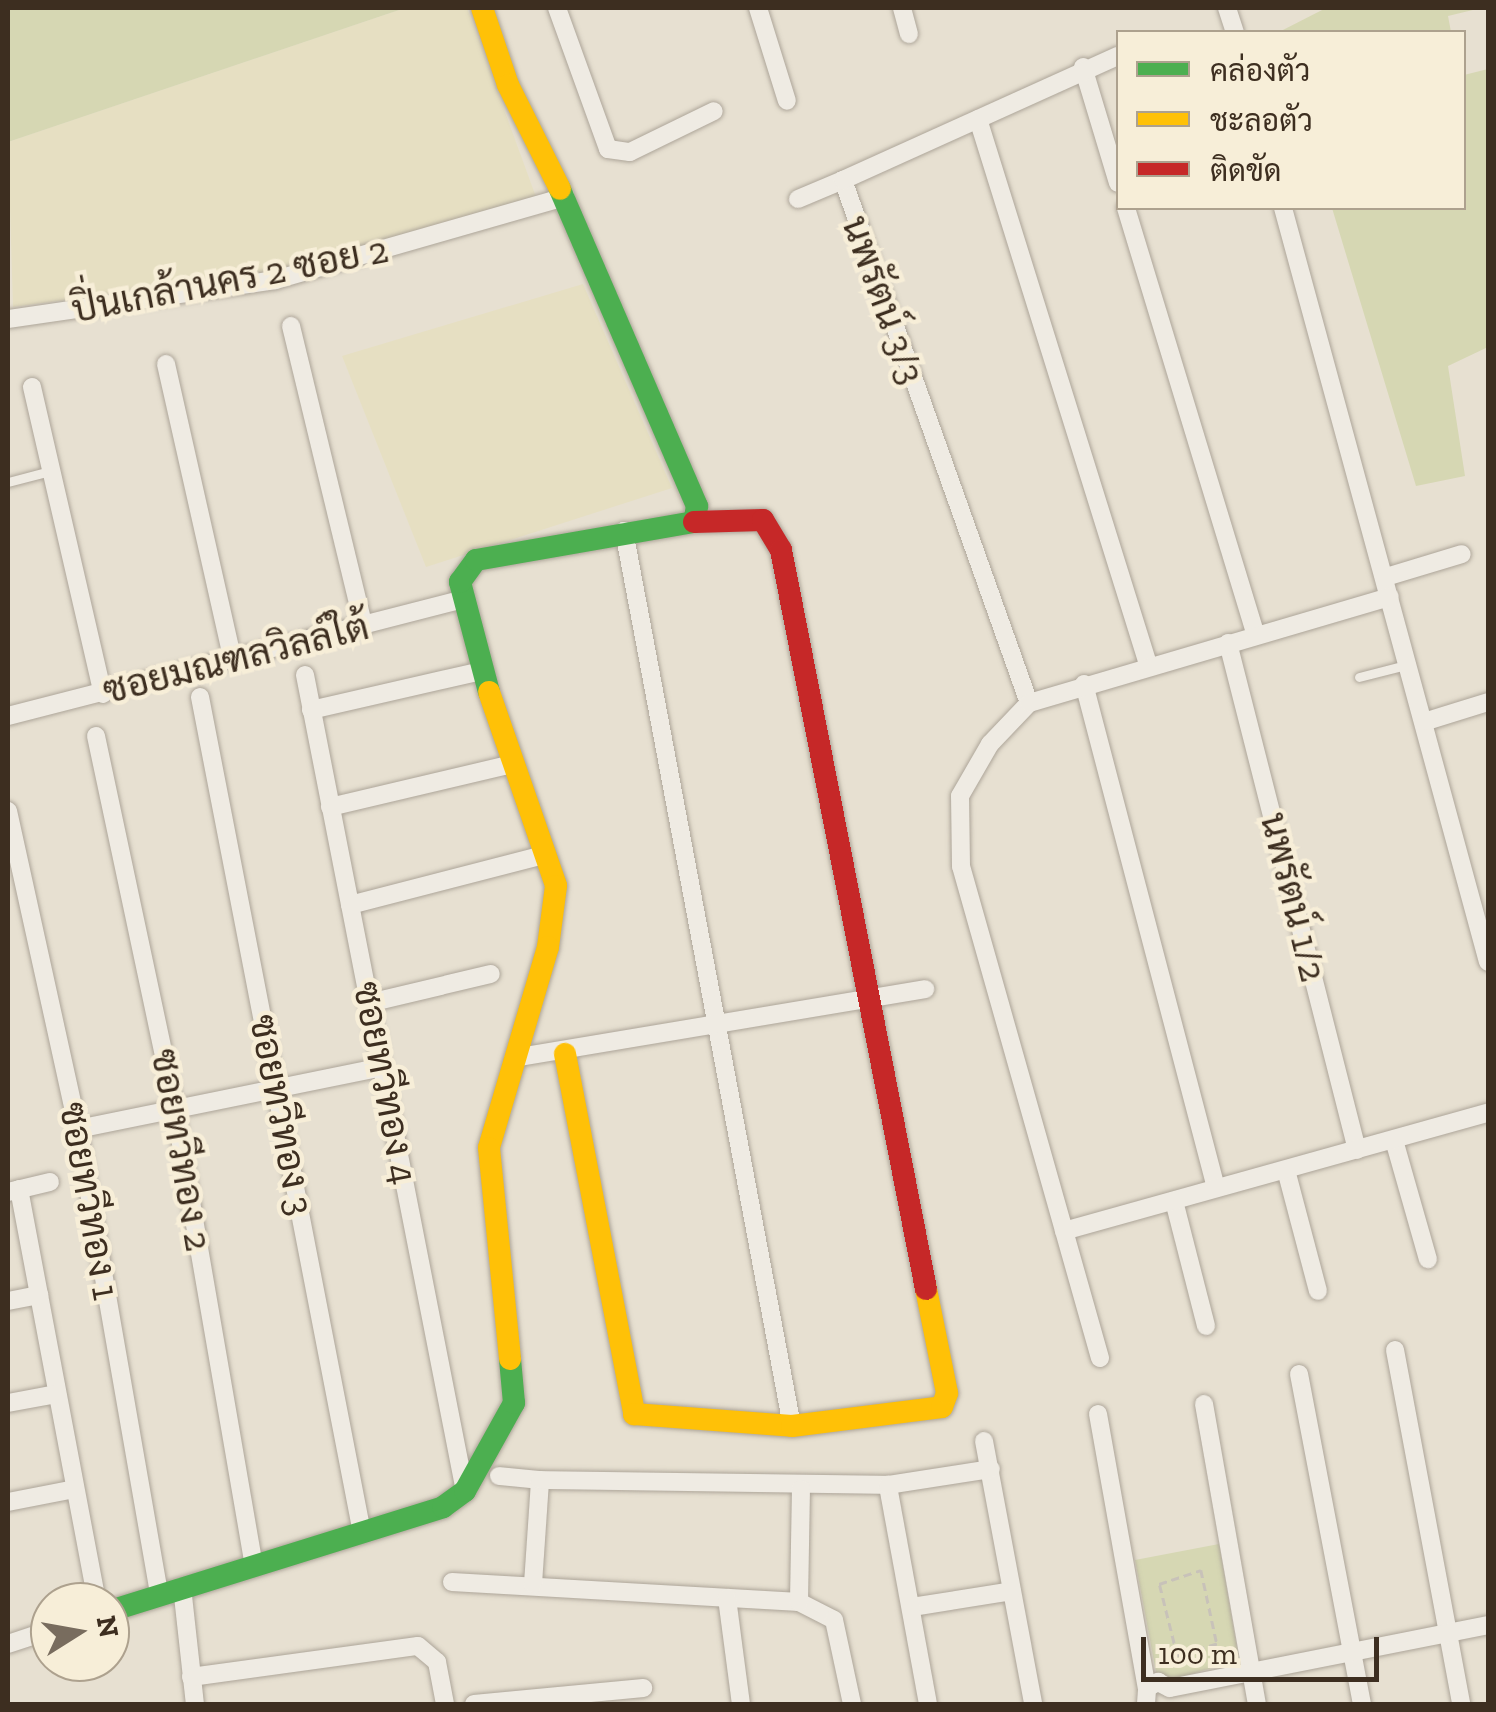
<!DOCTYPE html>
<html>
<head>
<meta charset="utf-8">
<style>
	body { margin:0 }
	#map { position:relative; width:1496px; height:1712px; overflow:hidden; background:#e7e0d1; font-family:"Zilla Slab",Sarabun,serif }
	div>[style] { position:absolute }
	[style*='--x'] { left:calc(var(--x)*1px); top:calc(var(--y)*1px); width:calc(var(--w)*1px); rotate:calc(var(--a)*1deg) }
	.farmland>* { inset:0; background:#e6dfc2 }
	.green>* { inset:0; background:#d6d7b3 }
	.path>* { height:2.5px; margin-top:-1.25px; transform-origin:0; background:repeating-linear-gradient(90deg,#c8c2b9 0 8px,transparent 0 13px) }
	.roads { filter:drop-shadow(0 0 2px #ada599) drop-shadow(0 0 2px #ada599) }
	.lane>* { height:9px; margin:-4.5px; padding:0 4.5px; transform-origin:4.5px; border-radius:4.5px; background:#efebe3 }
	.street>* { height:18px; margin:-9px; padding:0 9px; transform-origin:9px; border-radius:9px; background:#efebe3 }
	.fast>* { height:22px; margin:-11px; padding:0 11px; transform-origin:11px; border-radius:11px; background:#4caf50 }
	.slow>* { height:22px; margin:-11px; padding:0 11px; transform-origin:11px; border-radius:11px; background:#ffc107 }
	.jam>* { height:22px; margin:-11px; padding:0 11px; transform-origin:11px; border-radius:11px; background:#c62828 }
	span { translate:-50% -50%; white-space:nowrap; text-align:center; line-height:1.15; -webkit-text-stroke:9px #f7eed8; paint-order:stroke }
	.street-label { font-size:38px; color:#3d2e20 }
	.frame { position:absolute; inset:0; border:10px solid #3d2e20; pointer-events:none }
	.legend { position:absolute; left:1116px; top:30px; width:350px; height:180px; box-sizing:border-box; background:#f7eed8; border:2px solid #ada18e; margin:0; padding:12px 18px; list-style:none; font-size:30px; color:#3d2e20 }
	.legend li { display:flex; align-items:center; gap:20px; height:50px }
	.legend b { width:50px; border:2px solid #ada18e }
	.north { position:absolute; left:30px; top:1582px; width:100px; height:100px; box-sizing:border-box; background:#f7eed8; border:2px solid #ada18e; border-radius:50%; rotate:79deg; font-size:28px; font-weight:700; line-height:40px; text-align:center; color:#3d2e20 }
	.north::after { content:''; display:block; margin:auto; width:35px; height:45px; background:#786c5e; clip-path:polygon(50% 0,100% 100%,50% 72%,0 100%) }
	.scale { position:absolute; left:1141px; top:1637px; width:238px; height:45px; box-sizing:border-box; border:5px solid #3d2e20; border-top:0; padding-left:12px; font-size:30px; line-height:35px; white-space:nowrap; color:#3d2e20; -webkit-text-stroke:8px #f7eed8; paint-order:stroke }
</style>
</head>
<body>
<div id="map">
	<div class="farmland">
		<i style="clip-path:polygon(405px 8px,467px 8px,536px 197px,264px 274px,13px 307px,8px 142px)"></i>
		<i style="clip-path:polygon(583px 284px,672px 488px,426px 567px,342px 356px)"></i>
	</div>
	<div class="green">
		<i style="clip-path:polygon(8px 8px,405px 8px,8px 142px)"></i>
		<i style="clip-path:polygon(1326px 8px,1481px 8px,1448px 16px,1451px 32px,1279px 32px)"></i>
		<i style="clip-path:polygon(1488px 69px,1488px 347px,1448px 366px,1465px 476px,1416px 486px,1332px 208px,1464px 208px,1464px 75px)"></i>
		<i style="clip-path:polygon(1219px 1544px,1239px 1660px,1171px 1680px,1156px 1672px,1135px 1560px)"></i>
	</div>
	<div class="path">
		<i style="--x:1201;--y:1570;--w:76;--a:77.8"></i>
		<i style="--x:1217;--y:1644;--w:42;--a:163.3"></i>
		<i style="--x:1177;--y:1656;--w:74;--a:-104"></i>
		<i style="--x:1159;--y:1584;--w:44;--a:-18.4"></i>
	</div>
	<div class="roads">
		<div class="lane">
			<i style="--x:8;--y:482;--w:43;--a:-14.7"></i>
			<i style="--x:1359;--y:677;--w:53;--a:-14.3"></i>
		</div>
		<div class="street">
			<i style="--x:557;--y:8;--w:150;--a:70.1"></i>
			<i style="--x:608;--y:149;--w:22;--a:8"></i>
			<i style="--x:630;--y:152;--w:93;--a:-26"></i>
			<i style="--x:758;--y:8;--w:97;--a:72.7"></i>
			<i style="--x:902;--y:8;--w:27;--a:75"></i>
			<i style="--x:1227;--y:8;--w:25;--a:72"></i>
			<i style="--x:1083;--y:67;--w:121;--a:73.2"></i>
			<i style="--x:978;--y:119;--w:571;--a:72.68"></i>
			<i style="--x:798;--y:199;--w:49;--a:-22.9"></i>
			<i style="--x:1126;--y:208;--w:446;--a:73.1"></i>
			<i style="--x:1283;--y:208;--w:781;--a:74.79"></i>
			<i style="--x:8;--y:319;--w:270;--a:-8.3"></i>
			<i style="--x:275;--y:280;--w:302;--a:-16"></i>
			<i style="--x:291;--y:326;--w:310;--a:76.4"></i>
			<i style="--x:166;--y:364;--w:304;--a:77.3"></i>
			<i style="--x:32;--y:387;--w:315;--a:77"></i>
			<i style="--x:624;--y:531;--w:911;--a:79.37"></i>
			<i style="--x:1386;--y:577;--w:79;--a:-16.8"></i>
			<i style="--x:1228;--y:643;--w:523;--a:75.72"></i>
			<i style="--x:305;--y:675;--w:832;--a:78.91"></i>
			<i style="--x:1084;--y:684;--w:521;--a:75.32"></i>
			<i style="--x:200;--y:697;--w:852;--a:79.03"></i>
			<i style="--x:1029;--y:703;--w:555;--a:-109.58"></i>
			<i style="--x:843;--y:180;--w:302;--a:-24.3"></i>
			<i style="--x:311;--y:710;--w:174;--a:-12.9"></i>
			<i style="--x:8;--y:716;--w:471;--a:-14.4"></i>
			<i style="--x:1427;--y:721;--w:64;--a:-17.3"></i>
			<i style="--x:96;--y:736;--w:381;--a:78"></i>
			<i style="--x:175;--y:1109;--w:464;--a:80.2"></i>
			<i style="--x:330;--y:807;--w:183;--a:-13.3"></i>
			<i style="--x:8;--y:811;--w:326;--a:77.6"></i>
			<i style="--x:78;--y:1129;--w:472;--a:80.1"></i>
			<i style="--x:350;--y:905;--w:203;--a:-14.5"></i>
			<i style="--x:369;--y:1003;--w:125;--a:-13.4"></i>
			<i style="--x:514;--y:1058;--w:417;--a:-9.5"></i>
			<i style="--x:78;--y:1129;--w:310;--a:-11.5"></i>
			<i style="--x:1394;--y:1140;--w:124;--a:74.1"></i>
			<i style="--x:1286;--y:1170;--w:125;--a:75.2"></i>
			<i style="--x:19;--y:1189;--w:420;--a:79.3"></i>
			<i style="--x:8;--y:1192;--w:43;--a:-13.4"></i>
			<i style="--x:1174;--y:1201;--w:129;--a:75.6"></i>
			<i style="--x:1064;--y:1231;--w:440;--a:-15.6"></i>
			<i style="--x:8;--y:1301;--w:32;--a:-11"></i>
			<i style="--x:1395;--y:1350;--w:360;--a:79.4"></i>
			<i style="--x:1100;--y:1358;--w:511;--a:-105.78"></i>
			<i style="--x:961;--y:866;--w:70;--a:-90.8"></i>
			<i style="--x:960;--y:796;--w:60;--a:-60"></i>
			<i style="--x:990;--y:744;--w:57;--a:-46.4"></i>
			<i style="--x:1029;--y:703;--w:376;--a:-16.4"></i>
			<i style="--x:1299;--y:1374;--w:336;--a:79.2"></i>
			<i style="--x:8;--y:1403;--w:50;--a:-10.4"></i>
			<i style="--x:1204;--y:1404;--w:305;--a:80"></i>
			<i style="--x:1098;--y:1414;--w:278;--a:79.9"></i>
			<i style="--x:984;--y:1441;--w:268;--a:79.4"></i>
			<i style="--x:499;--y:1476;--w:41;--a:5.6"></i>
			<i style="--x:8;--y:1502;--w:68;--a:-11"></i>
			<i style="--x:452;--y:1582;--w:348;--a:3.3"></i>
			<i style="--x:799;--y:1602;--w:39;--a:27"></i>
			<i style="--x:834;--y:1620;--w:86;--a:77.9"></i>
			<i style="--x:533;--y:1584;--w:104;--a:-86.1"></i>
			<i style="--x:540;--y:1480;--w:348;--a:0.8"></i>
			<i style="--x:182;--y:1587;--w:118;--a:83.7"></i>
			<i style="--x:727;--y:1598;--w:107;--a:82.5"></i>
			<i style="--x:799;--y:1602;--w:113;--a:-89"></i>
			<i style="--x:912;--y:1607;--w:101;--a:-9.1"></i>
			<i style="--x:8;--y:1644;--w:44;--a:-18.4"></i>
			<i style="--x:191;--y:1677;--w:229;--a:-7.8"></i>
			<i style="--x:418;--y:1646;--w:25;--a:40"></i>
			<i style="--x:437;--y:1662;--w:43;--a:79.2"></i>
			<i style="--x:474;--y:1704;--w:170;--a:-5.4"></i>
			<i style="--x:928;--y:1704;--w:223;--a:-100.4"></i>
			<i style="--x:888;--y:1485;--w:104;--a:-8.8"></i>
			<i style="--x:1146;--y:1704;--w:16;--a:-86"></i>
			<i style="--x:1147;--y:1688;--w:13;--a:-29"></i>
			<i style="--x:1158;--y:1682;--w:13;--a:27"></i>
			<i style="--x:1170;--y:1688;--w:324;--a:-11.2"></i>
		</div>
		<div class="fast">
			<i style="--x:489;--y:692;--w:114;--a:-104.8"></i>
			<i style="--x:460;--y:582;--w:27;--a:-54"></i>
			<i style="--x:476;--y:560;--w:221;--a:-9.9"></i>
			<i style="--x:694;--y:522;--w:16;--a:-79"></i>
			<i style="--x:697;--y:506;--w:345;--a:-113.4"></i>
			<i style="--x:110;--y:1611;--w:349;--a:-17.3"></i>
			<i style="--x:443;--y:1507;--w:27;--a:-36"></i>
			<i style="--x:465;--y:1491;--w:101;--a:-60.9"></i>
			<i style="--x:514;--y:1403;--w:44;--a:-95.2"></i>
		</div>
		<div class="slow">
			<i style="--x:482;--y:8;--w:81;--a:71.3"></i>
			<i style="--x:508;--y:85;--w:116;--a:63.4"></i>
			<i style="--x:489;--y:692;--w:205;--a:70.9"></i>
			<i style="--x:556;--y:886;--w:62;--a:97.5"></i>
			<i style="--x:548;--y:947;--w:209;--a:106.4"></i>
			<i style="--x:489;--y:1148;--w:212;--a:84.3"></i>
			<i style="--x:565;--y:1054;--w:367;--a:79.1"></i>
			<i style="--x:634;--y:1414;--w:158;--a:4.3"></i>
			<i style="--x:792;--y:1426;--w:151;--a:-7.2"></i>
			<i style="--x:942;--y:1407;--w:15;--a:-70"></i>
			<i style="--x:947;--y:1393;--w:106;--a:-101.4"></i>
		</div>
		<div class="jam">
			<i style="--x:694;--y:522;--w:69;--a:-1.7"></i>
			<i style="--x:763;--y:520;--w:35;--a:59"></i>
			<i style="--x:781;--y:550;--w:753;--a:78.9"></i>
		</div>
	</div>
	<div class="street-label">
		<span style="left:230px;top:280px;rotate:-11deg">ปิ่นเกล้านคร 2 ซอย 2</span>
		<span style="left:883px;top:300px;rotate:70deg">นพรัตน์ 3/3</span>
		<span style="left:236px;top:659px;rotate:-14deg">ซอยมณฑลวิลล์ใต้</span>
		<span style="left:1293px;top:897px;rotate:76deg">นพรัตน์ 1/2</span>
		<span style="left:385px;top:1083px;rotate:79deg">ซอยทวีทอง 4</span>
		<span style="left:281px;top:1115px;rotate:79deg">ซอยทวีทอง 3</span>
		<span style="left:181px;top:1150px;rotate:80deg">ซอยทวีทอง 2</span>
		<span style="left:89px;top:1201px;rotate:80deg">ซอยทวีทอง 1</span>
	</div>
	<div class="frame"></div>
	<ul class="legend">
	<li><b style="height:12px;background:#4caf50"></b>คล่องตัว</li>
	<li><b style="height:12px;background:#ffc107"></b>ชะลอตัว</li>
	<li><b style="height:12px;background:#c62828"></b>ติดขัด</li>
	</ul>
	<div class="north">N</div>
	<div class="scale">100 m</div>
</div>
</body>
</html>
